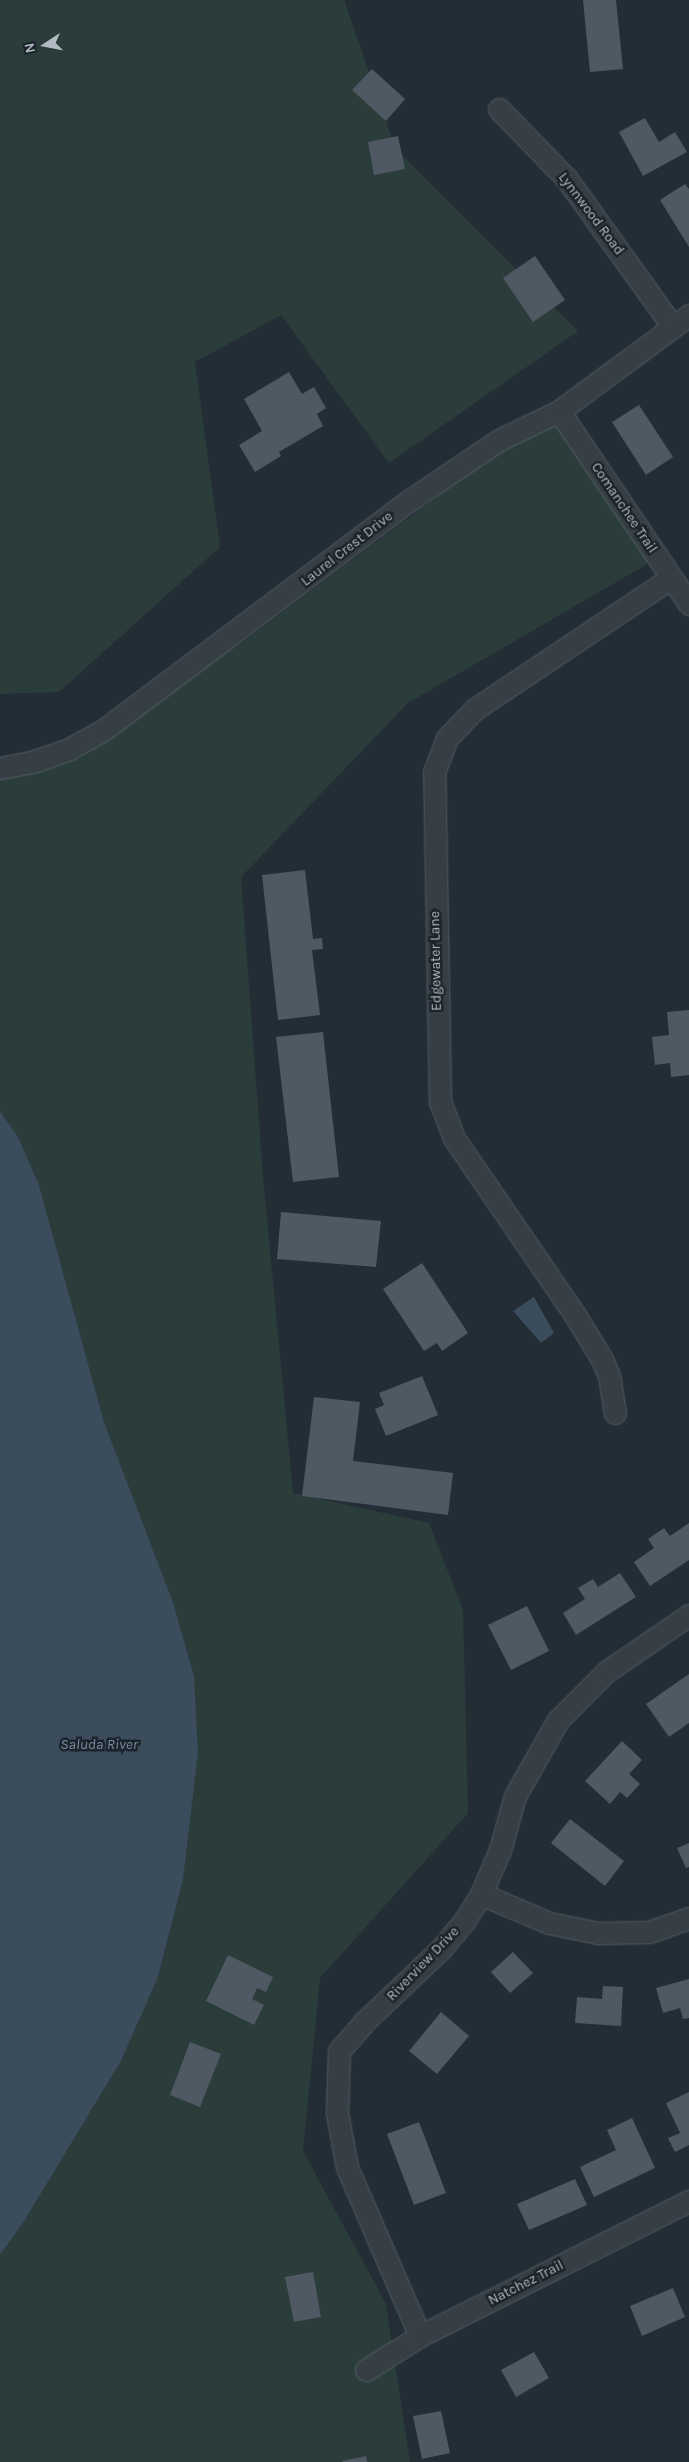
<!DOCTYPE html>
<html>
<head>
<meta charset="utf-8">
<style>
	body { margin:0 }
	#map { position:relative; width:689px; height:2462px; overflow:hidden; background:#232d35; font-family:Karla,sans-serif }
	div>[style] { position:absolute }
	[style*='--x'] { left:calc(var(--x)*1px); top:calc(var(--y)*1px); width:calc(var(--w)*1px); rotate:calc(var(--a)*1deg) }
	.green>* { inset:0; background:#2b3d3b }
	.water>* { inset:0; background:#3b4c5c }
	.building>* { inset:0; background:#4f5964 }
	.roads { filter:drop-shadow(0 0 1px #545d64) drop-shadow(0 0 1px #545d64) }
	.minor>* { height:21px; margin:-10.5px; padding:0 10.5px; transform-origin:10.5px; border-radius:10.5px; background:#373f46 }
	span { translate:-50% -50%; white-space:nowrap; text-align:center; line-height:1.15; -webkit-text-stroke:5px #1c242b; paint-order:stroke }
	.street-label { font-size:14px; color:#b1bac2 }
	.water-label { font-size:15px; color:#768da2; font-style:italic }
	.north { position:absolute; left:20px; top:20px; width:50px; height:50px; -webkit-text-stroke:4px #1c242b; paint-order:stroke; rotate:259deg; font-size:14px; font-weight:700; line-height:20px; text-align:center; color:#b1bac2 }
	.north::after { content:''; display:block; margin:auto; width:18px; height:22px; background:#b1bac2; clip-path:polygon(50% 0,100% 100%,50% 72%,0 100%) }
</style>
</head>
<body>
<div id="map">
	<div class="green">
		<i style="clip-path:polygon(0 0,344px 0,395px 148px,578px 331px,389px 463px,281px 315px,195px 362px,220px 547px,59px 692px,0 694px)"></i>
		<i style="clip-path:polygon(561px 404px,656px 559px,408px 703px,241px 877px,263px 1176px,293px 1493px,429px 1523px,463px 1610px,468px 1813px,320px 1978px,303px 2151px,386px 2304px,410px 2462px,0 2462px,0 2255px,23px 2223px,121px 2061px,158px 1977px,169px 1935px,194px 1676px,173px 1602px,104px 1422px,39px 1185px,18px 1137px,0 1111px,0 762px,38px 761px,243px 642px)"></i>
	</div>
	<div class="water">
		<i style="clip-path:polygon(0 1111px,18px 1137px,39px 1185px,104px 1422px,173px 1602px,194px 1676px,198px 1752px,183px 1879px,158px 1977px,121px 2061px,23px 2223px,0 2255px)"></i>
		<i style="clip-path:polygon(534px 1297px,554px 1333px,541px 1343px,513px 1311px)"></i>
	</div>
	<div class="building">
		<i style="clip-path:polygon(583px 0,616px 0,623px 69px,590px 72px)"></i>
		<i style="clip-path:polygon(372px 69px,405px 99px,386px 121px,352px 90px)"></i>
		<i style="clip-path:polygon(645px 118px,659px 142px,675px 132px,687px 152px,643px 176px,619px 132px)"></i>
		<i style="clip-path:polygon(398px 136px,405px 169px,374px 175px,368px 142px)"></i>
		<i style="clip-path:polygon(685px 184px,689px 189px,689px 247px,660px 200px)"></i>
		<i style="clip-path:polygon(535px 256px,565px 300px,533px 322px,503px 278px)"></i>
		<i style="clip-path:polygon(289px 372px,302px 394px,314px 387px,326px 408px,317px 414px,323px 426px,279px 452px,281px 456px,255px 472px,239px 445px,262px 431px,244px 399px)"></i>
		<i style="clip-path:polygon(639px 405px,673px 457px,646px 475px,612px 422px)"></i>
		<i style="clip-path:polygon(305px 870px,313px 939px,322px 938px,323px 949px,312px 950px,320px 1015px,278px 1020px,262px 875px)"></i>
		<i style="clip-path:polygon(689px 1010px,689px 1075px,671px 1077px,670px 1063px,655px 1065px,652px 1037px,669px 1035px,667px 1012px)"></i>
		<i style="clip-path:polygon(323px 1032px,339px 1177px,293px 1182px,276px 1037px)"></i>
		<i style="clip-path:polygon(281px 1212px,381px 1221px,376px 1267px,277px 1259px)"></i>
		<i style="clip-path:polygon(422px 1263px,468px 1333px,442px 1351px,437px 1343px,424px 1351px,383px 1289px)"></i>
		<i style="clip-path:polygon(422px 1376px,438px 1415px,386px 1436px,375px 1409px,384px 1405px,379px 1393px)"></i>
		<i style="clip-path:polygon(314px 1397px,360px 1402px,353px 1461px,453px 1473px,448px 1515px,302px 1496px)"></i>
		<i style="clip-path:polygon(689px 1523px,689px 1560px,650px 1586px,634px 1562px,654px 1548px,648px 1539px,664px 1528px,670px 1536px)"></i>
		<i style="clip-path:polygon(620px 1573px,636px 1597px,576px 1635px,563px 1613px,585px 1599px,578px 1588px,593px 1579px,598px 1587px)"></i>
		<i style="clip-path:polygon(527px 1606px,549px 1651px,511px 1670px,488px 1625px)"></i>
		<i style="clip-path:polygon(689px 1674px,689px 1723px,669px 1737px,646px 1704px)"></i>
		<i style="clip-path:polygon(622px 1741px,642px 1760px,629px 1774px,640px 1784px,627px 1798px,620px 1792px,610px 1804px,585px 1781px)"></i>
		<i style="clip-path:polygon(570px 1819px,624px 1861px,605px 1886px,551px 1843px)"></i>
		<i style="clip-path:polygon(689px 1843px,689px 1867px,686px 1868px,677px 1848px)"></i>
		<i style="clip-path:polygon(513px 1952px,533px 1973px,510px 1993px,491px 1972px)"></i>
		<i style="clip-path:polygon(228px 1955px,273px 1977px,266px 1992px,257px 1988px,252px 1999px,264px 2005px,254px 2025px,206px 2001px)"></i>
		<i style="clip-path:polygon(689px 1979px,689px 2018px,683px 2019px,680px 2008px,663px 2013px,656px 1988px)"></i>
		<i style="clip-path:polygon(603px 1986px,623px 1987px,621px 2026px,575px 2023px,577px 1997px,602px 1999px)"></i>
		<i style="clip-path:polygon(441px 2012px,469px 2036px,437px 2074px,409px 2051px)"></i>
		<i style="clip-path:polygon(190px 2042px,221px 2054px,200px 2107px,170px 2095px)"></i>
		<i style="clip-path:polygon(689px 2092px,689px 2145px,675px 2152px,668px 2138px,680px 2133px,666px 2103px)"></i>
		<i style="clip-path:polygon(632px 2118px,655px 2168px,594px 2197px,580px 2167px,616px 2150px,607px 2130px)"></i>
		<i style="clip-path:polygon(419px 2122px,446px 2193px,414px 2205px,387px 2134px)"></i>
		<i style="clip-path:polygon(575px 2179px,587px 2205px,529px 2230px,517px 2204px)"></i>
		<i style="clip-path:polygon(313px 2272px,321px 2317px,294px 2322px,285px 2277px)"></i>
		<i style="clip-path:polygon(673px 2288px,685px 2317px,642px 2336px,630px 2306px)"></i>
		<i style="clip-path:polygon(534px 2352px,549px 2378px,516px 2397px,501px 2370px)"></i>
		<i style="clip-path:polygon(441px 2411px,450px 2453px,422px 2459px,413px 2416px)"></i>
		<i style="clip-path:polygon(366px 2456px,367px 2462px,342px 2462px,342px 2461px)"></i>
	</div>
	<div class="roads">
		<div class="minor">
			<i style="--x:499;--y:109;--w:96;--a:45.8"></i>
			<i style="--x:566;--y:178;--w:183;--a:54.3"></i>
			<i style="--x:559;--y:411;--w:233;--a:56"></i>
			<i style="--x:0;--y:768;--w:36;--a:-11"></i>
			<i style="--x:35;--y:761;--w:36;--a:-19"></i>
			<i style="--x:69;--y:749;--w:38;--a:-29"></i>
			<i style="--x:102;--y:731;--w:385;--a:-36.9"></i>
			<i style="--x:410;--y:500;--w:107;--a:-34"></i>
			<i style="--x:499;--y:440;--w:67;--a:-25.8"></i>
			<i style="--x:559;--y:411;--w:162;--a:-36.4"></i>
			<i style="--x:615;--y:1413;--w:37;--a:-99"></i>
			<i style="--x:609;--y:1376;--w:16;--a:-112"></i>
			<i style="--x:603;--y:1361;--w:54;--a:-121.3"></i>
			<i style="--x:575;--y:1315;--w:214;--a:-124.4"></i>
			<i style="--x:454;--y:1138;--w:39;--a:-111"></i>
			<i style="--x:440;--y:1102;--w:330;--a:-91"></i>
			<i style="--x:434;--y:772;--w:36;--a:-69"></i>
			<i style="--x:447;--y:738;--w:40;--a:-46"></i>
			<i style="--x:475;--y:709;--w:236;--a:-33.8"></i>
			<i style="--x:481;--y:1894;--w:74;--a:23.1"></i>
			<i style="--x:549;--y:1923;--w:50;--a:11.5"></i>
			<i style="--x:598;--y:1933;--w:51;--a:-1.1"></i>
			<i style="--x:649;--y:1932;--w:42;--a:-19.3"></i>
			<i style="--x:420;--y:2336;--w:184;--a:-113.4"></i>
			<i style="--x:347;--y:2167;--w:55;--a:-100.5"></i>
			<i style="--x:337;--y:2113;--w:62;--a:-88.2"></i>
			<i style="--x:339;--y:2051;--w:38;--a:-49"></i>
			<i style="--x:364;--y:2022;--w:105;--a:-43.5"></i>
			<i style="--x:440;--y:1950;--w:39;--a:-50"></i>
			<i style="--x:465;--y:1920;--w:31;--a:-58"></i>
			<i style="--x:481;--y:1894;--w:48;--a:-66.6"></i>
			<i style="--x:500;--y:1850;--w:56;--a:-74.5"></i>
			<i style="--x:515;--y:1796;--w:87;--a:-60.5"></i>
			<i style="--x:558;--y:1720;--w:68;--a:-45"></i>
			<i style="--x:606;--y:1672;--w:101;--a:-34.5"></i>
			<i style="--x:366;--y:2370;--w:64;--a:-32.2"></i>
			<i style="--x:420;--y:2336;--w:301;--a:-26.7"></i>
		</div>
	</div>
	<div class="street-label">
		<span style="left:591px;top:214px;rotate:53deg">Lynnwood Road</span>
		<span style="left:624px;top:508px;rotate:56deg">Comanchee Trail</span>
		<span style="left:347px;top:549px;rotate:-38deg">Laurel Crest Drive</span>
		<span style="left:436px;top:961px;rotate:-91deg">Edgewater Lane</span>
		<span style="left:423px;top:1964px;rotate:-46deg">Riverview Drive</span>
		<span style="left:526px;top:2283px;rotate:-27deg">Natchez Trail</span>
	</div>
	<div class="water-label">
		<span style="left:99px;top:1745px">Saluda River</span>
	</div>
	<div class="north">N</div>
</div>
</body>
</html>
